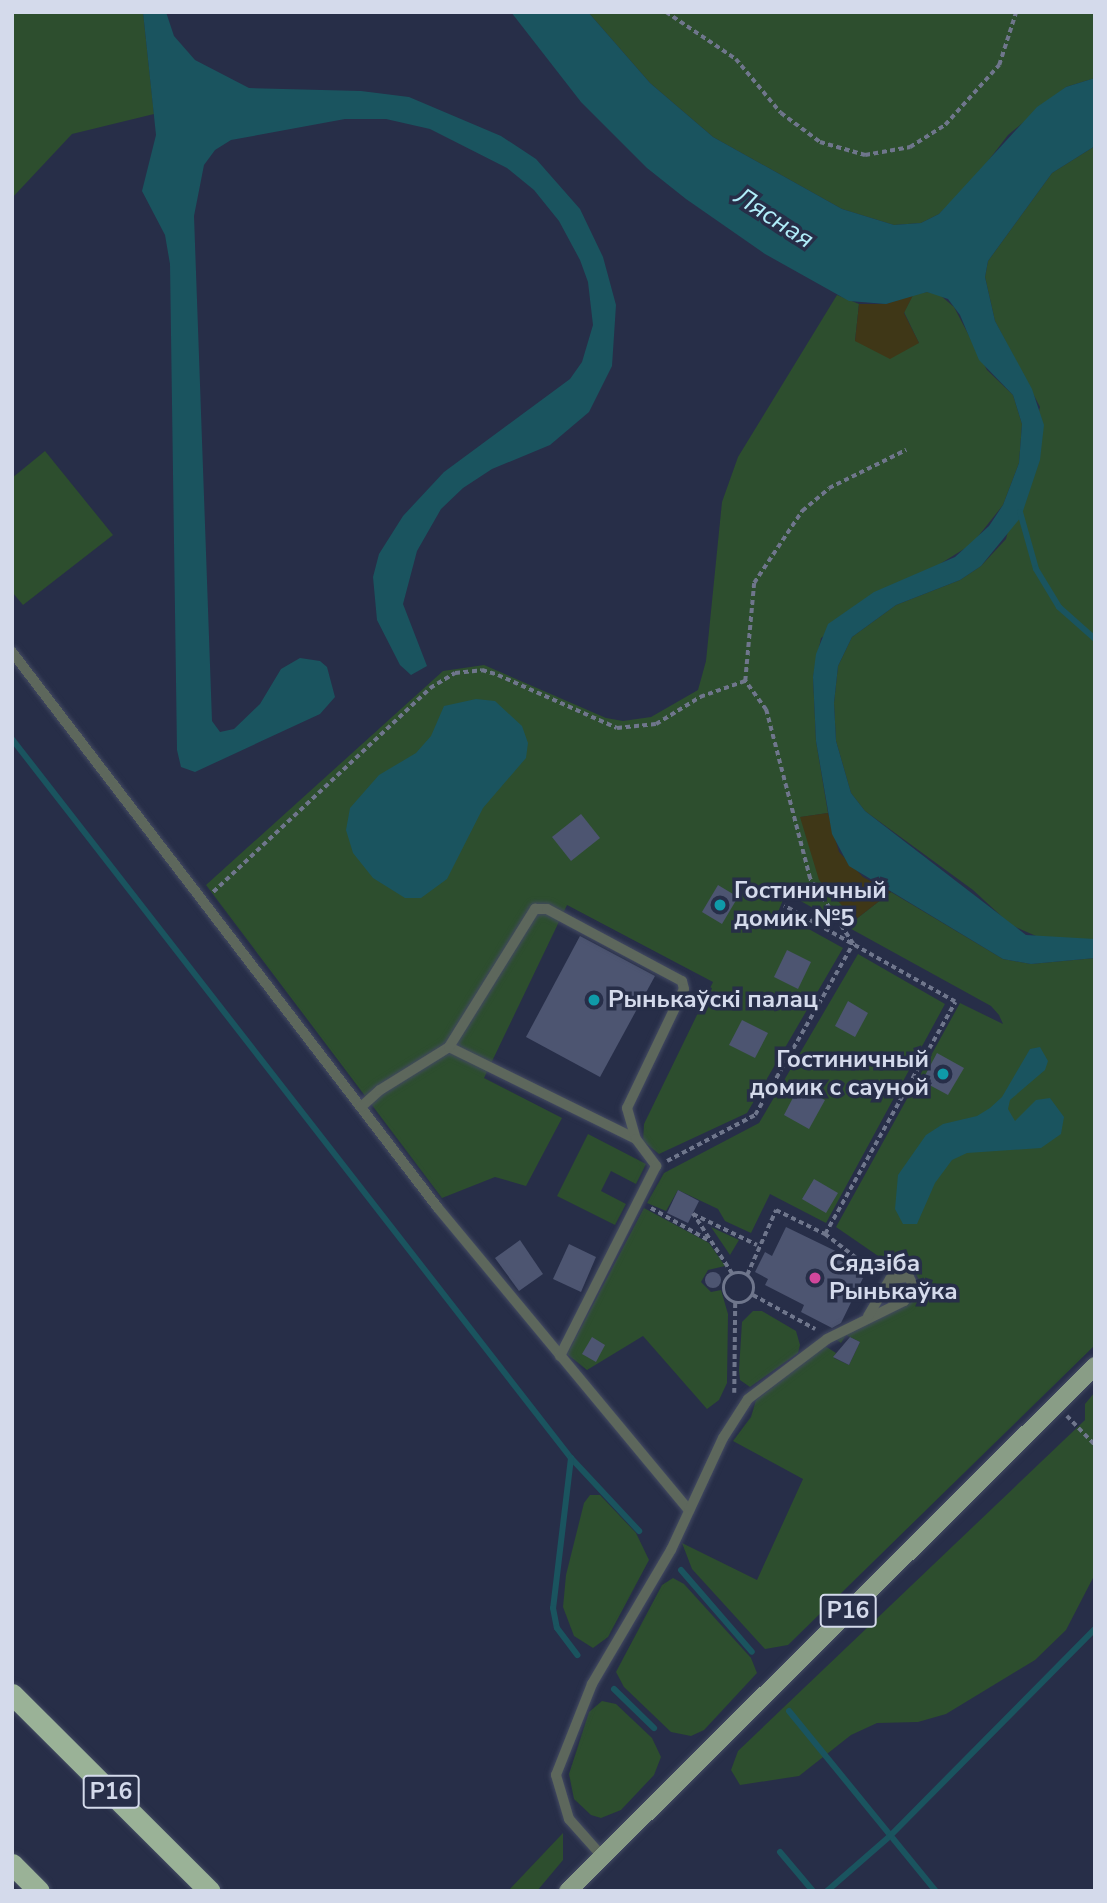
<!DOCTYPE html>
<html>
<head>
<meta charset="utf-8">
<style>
	body { margin:0 }
	#map { position:relative; width:1107px; height:1903px; overflow:hidden; background:#272e48; font-family:"Nunito Sans",sans-serif }
	div>[style] { position:absolute }
	[style*='--x'] { left:calc(var(--x)*1px); top:calc(var(--y)*1px); width:calc(var(--w)*1px); rotate:calc(var(--a)*1deg) }
	.green>* { inset:0; background:#2d4e2e }
	.sand>* { inset:0; background:#3f3717 }
	.water>* { inset:0; background:#1a545f }
	.stream>* { height:6px; margin:-3px; padding:0 3px; transform-origin:3px; border-radius:3px; background:#1a545f }
	.building>* { inset:0; background:#4d5571 }
	.round { border-radius:50% }
	.path>* { height:3.5px; margin-top:-1.75px; transform-origin:0; background:repeating-linear-gradient(90deg,#6f768c 0 5px,transparent 0 8.5px) }
	.path>.ring { margin:-1.75px; padding:0; box-sizing:content-box; background:none; border:3.5px solid #6f768c; border-radius:50% }
	.roads { filter:drop-shadow(0 0 2px #434a62) drop-shadow(0 0 2px #434a62) }
	.lane>* { height:10px; margin:-5px; padding:0 5px; transform-origin:5px; border-radius:5px; background:#5d675c }
	.primary>* { height:18px; margin:-9px; padding:0 9px; transform-origin:9px; border-radius:9px; background:#899d86 }
	.highway>* { height:21px; margin:-10.5px; padding:0 10.5px; transform-origin:10.5px; border-radius:10.5px; background:#9ab297 }
	.dots>* { width:19px; height:19px; translate:-50% -50%; box-sizing:border-box; border:4px solid #272e48; border-radius:50% }
	span { translate:-50% -50%; white-space:nowrap; text-align:center; line-height:1.15; -webkit-text-stroke:7px #272e48; paint-order:stroke }
	.shield-label span { padding:2px 5px; background:#272e48; border:2px solid; border-radius:5px; -webkit-text-stroke-width:0 }
	.shield-label { font-size:23px; color:#d4daeb; font-weight:700 }
	.poi-label { font-size:24px; color:#d4daeb; font-weight:700 }
	.left { translate:0 -50%; text-align:left }
	.right { translate:-100% -50%; text-align:right }
	.water-label { font-size:26px; color:#b0edf9; font-style:italic }
	.frame { position:absolute; inset:0; border:14px solid #d4daeb; pointer-events:none }
</style>
</head>
<body>
<div id="map">
	<div class="green">
		<i style="clip-path:polygon(12px 12px,143px 12px,154px 114px,72px 134px,12px 198px)"></i>
		<i style="clip-path:polygon(588px 12px,1095px 12px,1095px 78px,1066px 87px,1008px 135px,972px 182px,939px 214px,921px 223px,894px 225px,842px 209px,713px 137px,650px 83px)"></i>
		<i style="clip-path:polygon(1095px 146px,1095px 939px,1043px 939px,1011px 925px,973px 890px,865px 811px,851px 793px,836px 741px,834px 703px,838px 666px,852px 637px,896px 605px,960px 580px,981px 566px,1006px 539px,1040px 407px,995px 321px,985px 277px,988px 261px,1052px 173px)"></i>
		<i style="clip-path:polygon(927px 292px,940px 295px,954px 307px,987px 370px,1013px 395px,1022px 424px,1019px 463px,1003px 505px,972px 544px,821px 638px,813px 677px,816px 741px,828px 813px,801px 817px,855px 920px,891px 892px,1003px 959px,1031px 964px,1095px 958px,1095px 1345px,788px 1645px,765px 1649px,692px 1569px,682px 1543px,757px 1580px,803px 1479px,733px 1441px,751px 1417px,756px 1400px,825px 1346px,836px 1353px,834px 1358px,849px 1365px,860px 1342px,846px 1335px,841px 1343px,834px 1338px,920px 1291px,921px 1283px,911px 1266px,884px 1260px,836px 1227px,960px 1003px,1003px 1024px,999px 1015px,991px 1006px,786px 893px,778px 912px,843px 948px,747px 1113px,659px 1154px,643px 1141px,644px 1124px,713px 982px,567px 905px,484px 1078px,562px 1118px,526px 1186px,495px 1177px,442px 1198px,206px 885px,443px 671px,484px 665px,606px 718px,623px 721px,651px 717px,698px 690px,706px 661px,722px 502px,738px 457px,837px 295px,859px 304px,855px 341px,919px 343px,904px 312px,913px 295px)"></i>
		<i style="clip-path:polygon(45px 451px,113px 535px,23px 605px,12px 592px,12px 478px)"></i>
		<i style="clip-path:polygon(858px 954px,945px 1004px,826px 1223px,770px 1194px,751px 1233px,725px 1221px,718px 1209px,678px 1190px,666px 1211px,647px 1203px,664px 1173px,759px 1123px)"></i>
		<i style="clip-path:polygon(588px 1134px,646px 1164px,636px 1184px,611px 1171px,601px 1191px,626px 1204px,615px 1225px,557px 1196px)"></i>
		<i style="clip-path:polygon(644px 1208px,709px 1243px,725px 1266px,708px 1270px,701px 1282px,711px 1292px,721px 1290px,728px 1314px,727px 1383px,719px 1400px,707px 1409px,643px 1336px,587px 1370px,567px 1354px)"></i>
		<i style="clip-path:polygon(711px 1227px,739px 1240px,730px 1255px)"></i>
		<i style="clip-path:polygon(753px 1311px,762px 1311px,796px 1331px,800px 1345px,798px 1353px,750px 1387px,740px 1380px,739px 1370px,742px 1322px)"></i>
		<i style="clip-path:polygon(1095px 1392px,1095px 1574px,1066px 1630px,1035px 1660px,946px 1714px,918px 1722px,877px 1723px,851px 1735px,799px 1776px,740px 1785px,731px 1770px,738px 1751px,1085px 1420px,1085px 1404px)"></i>
		<i style="clip-path:polygon(590px 1495px,600px 1495px,636px 1533px,649px 1560px,608px 1637px,593px 1648px,574px 1636px,563px 1607px,566px 1575px,584px 1503px)"></i>
		<i style="clip-path:polygon(673px 1578px,684px 1584px,751px 1658px,757px 1673px,704px 1730px,691px 1736px,671px 1732px,624px 1687px,616px 1672px,662px 1585px)"></i>
		<i style="clip-path:polygon(602px 1701px,616px 1704px,652px 1738px,661px 1757px,654px 1775px,621px 1810px,601px 1818px,591px 1815px,574px 1799px,569px 1774px,589px 1712px)"></i>
		<i style="clip-path:polygon(563px 1833px,563px 1860px,537px 1891px,508px 1891px)"></i>
	</div>
	<div class="sand">
		<i style="clip-path:polygon(913px 295px,904px 313px,919px 343px,890px 359px,855px 341px,859px 304px,886px 304px)"></i>
		<i style="clip-path:polygon(828px 813px,839px 852px,863px 877px,891px 892px,855px 920px,819px 880px,800px 817px)"></i>
	</div>
	<div class="water">
		<i style="clip-path:polygon(143px 12px,166px 12px,174px 36px,195px 60px,249px 88px,361px 91px,409px 97px,501px 136px,536px 159px,580px 209px,603px 257px,616px 305px,612px 366px,589px 412px,550px 445px,492px 469px,463px 488px,441px 509px,417px 551px,403px 604px,427px 666px,411px 675px,400px 665px,377px 620px,373px 577px,379px 554px,403px 516px,444px 472px,570px 379px,582px 362px,593px 325px,588px 282px,580px 260px,559px 221px,534px 190px,507px 168px,430px 129px,386px 119px,345px 119px,231px 140px,215px 150px,204px 165px,194px 216px,212px 721px,220px 732px,234px 729px,260px 704px,281px 669px,300px 658px,320px 661px,327px 667px,335px 697px,320px 714px,195px 772px,181px 767px,177px 750px,170px 264px,165px 235px,142px 191px,156px 135px)"></i>
		<i style="clip-path:polygon(511px 12px,588px 12px,650px 83px,713px 137px,842px 209px,894px 225px,921px 223px,939px 214px,1037px 107px,1066px 87px,1095px 78px,1095px 146px,1052px 173px,988px 261px,985px 277px,995px 321px,1032px 389px,1044px 425px,1040px 460px,1021px 517px,981px 566px,960px 580px,896px 605px,852px 637px,838px 666px,834px 703px,836px 741px,851px 793px,865px 811px,1026px 935px,1095px 939px,1095px 958px,1031px 964px,1003px 959px,849px 866px,832px 834px,816px 741px,813px 677px,816px 654px,828px 624px,874px 592px,955px 557px,989px 526px,1003px 505px,1019px 463px,1022px 424px,1013px 395px,979px 360px,960px 315px,948px 299px,927px 292px,886px 304px,849px 301px,765px 254px,686px 199px,647px 168px,581px 102px)"></i>
		<i style="clip-path:polygon(476px 699px,495px 701px,522px 726px,528px 743px,526px 758px,483px 808px,447px 879px,421px 898px,405px 898px,373px 878px,353px 853px,346px 830px,350px 808px,379px 775px,416px 753px,431px 736px,444px 706px)"></i>
		<i style="clip-path:polygon(1040px 1047px,1048px 1061px,1045px 1070px,1010px 1100px,1008px 1109px,1015px 1121px,1036px 1100px,1050px 1098px,1064px 1117px,1061px 1134px,1041px 1148px,967px 1153px,952px 1160px,935px 1183px,917px 1224px,903px 1224px,895px 1209px,898px 1175px,926px 1135px,943px 1124px,977px 1116px,990px 1108px,1002px 1097px,1030px 1049px)"></i>
	</div>
	<div class="stream">
		<i style="--x:1020;--y:512;--w:59;--a:74.3"></i>
		<i style="--x:1036;--y:569;--w:44;--a:58.8"></i>
		<i style="--x:1059;--y:607;--w:48;--a:41.6"></i>
		<i style="--x:12;--y:739;--w:911;--a:52.14"></i>
		<i style="--x:571;--y:1458;--w:100;--a:47"></i>
		<i style="--x:571;--y:1458;--w:151;--a:96.8"></i>
		<i style="--x:553;--y:1608;--w:20;--a:79"></i>
		<i style="--x:557;--y:1628;--w:34;--a:53"></i>
		<i style="--x:681;--y:1570;--w:108;--a:49.1"></i>
		<i style="--x:614;--y:1689;--w:56;--a:44.3"></i>
		<i style="--x:789;--y:1711;--w:232;--a:50.8"></i>
		<i style="--x:780;--y:1852;--w:51;--a:49.8"></i>
		<i style="--x:827;--y:1891;--w:84;--a:-41.1"></i>
		<i style="--x:890;--y:1836;--w:291;--a:-45.3"></i>
	</div>
	<div class="building">
		<i style="clip-path:polygon(581px 814px,600px 838px,571px 861px,552px 837px)"></i>
		<i style="clip-path:polygon(718px 885px,738px 897px,722px 924px,702px 912px)"></i>
		<i style="clip-path:polygon(580px 936px,655px 976px,600px 1077px,526px 1037px)"></i>
		<i style="clip-path:polygon(787px 950px,811px 962px,798px 989px,774px 977px)"></i>
		<i style="clip-path:polygon(848px 1001px,868px 1013px,855px 1037px,835px 1026px)"></i>
		<i style="clip-path:polygon(742px 1020px,768px 1033px,755px 1058px,729px 1045px)"></i>
		<i style="clip-path:polygon(937px 1053px,964px 1068px,948px 1095px,922px 1081px)"></i>
		<i style="clip-path:polygon(799px 1086px,825px 1100px,809px 1129px,784px 1115px)"></i>
		<i style="clip-path:polygon(814px 1179px,838px 1193px,826px 1213px,802px 1199px)"></i>
		<i style="clip-path:polygon(678px 1190px,699px 1201px,688px 1223px,667px 1213px)"></i>
		<i style="clip-path:polygon(786px 1227px,852px 1259px,847px 1269px,863px 1278px,841px 1323px,832px 1328px,801px 1312px,804px 1305px,765px 1285px,768px 1279px,755px 1272px,765px 1252px,772px 1256px)"></i>
		<i style="clip-path:polygon(520px 1240px,543px 1274px,519px 1291px,495px 1258px)"></i>
		<i style="clip-path:polygon(569px 1244px,596px 1257px,581px 1292px,553px 1279px)"></i>
		<i class="round" style="left:705px;top:1272px;width:16px;height:16px"></i>
		<i style="clip-path:polygon(592px 1337px,605px 1345px,596px 1362px,582px 1354px)"></i>
		<i style="clip-path:polygon(850px 1337px,860px 1342px,849px 1365px,833px 1357px)"></i>
	</div>
	<div class="path">
		<i style="--x:666;--y:12;--w:84;--a:33.9"></i>
		<i style="--x:736;--y:59;--w:70;--a:50.2"></i>
		<i style="--x:781;--y:113;--w:49;--a:36.6"></i>
		<i style="--x:820;--y:142;--w:47;--a:16.1"></i>
		<i style="--x:865;--y:155;--w:46;--a:-10.1"></i>
		<i style="--x:910;--y:147;--w:41;--a:-32.2"></i>
		<i style="--x:945;--y:125;--w:81;--a:-48"></i>
		<i style="--x:999;--y:65;--w:56;--a:-72.2"></i>
		<i style="--x:213;--y:892;--w:298;--a:-43.2"></i>
		<i style="--x:430;--y:688;--w:29;--a:-31"></i>
		<i style="--x:455;--y:673;--w:27;--a:-6"></i>
		<i style="--x:482;--y:670;--w:17;--a:17"></i>
		<i style="--x:498;--y:675;--w:130;--a:24"></i>
		<i style="--x:617;--y:728;--w:39;--a:-6"></i>
		<i style="--x:656;--y:724;--w:52;--a:-31.5"></i>
		<i style="--x:700;--y:697;--w:48;--a:-19.6"></i>
		<i style="--x:745;--y:681;--w:98;--a:-84.8"></i>
		<i style="--x:754;--y:583;--w:87;--a:-56.3"></i>
		<i style="--x:802;--y:511;--w:35;--a:-40"></i>
		<i style="--x:829;--y:488;--w:86;--a:-26.3"></i>
		<i style="--x:667;--y:1161;--w:99;--a:-27.6"></i>
		<i style="--x:755;--y:1115;--w:197;--a:-60.2"></i>
		<i style="--x:853;--y:944;--w:78;--a:-123.5"></i>
		<i style="--x:810;--y:879;--w:175;--a:-104.6"></i>
		<i style="--x:766;--y:710;--w:36;--a:-126"></i>
		<i style="--x:651;--y:1208;--w:65;--a:29.3"></i>
		<i style="--x:825;--y:1234;--w:64;--a:37.4"></i>
		<i class="ring" style="left:724px;top:1273px;width:26.5px;height:26.5px"></i>
		<i style="--x:732;--y:1274;--w:72;--a:-123"></i>
		<i style="--x:693;--y:1214;--w:71;--a:25.8"></i>
		<i style="--x:747;--y:1275;--w:71;--a:-66"></i>
		<i style="--x:776;--y:1210;--w:55;--a:26.1"></i>
		<i style="--x:825;--y:1234;--w:266;--a:-60.7"></i>
		<i style="--x:955;--y:1002;--w:196;--a:-150.7"></i>
		<i style="--x:753;--y:1295;--w:71;--a:28.7"></i>
		<i style="--x:734;--y:1393;--w:91;--a:-89.4"></i>
		<i style="--x:1067;--y:1416;--w:40;--a:46"></i>
	</div>
	<div class="roads">
		<div class="lane">
			<i style="--x:12;--y:652;--w:700;--a:52.54"></i>
			<i style="--x:438;--y:1208;--w:393;--a:50.3"></i>
			<i style="--x:449;--y:1047;--w:208;--a:26.2"></i>
			<i style="--x:361;--y:1107;--w:25;--a:-42"></i>
			<i style="--x:380;--y:1090;--w:81;--a:-31.9"></i>
			<i style="--x:449;--y:1047;--w:163;--a:-58.1"></i>
			<i style="--x:535;--y:909;--w:12;--a:0"></i>
			<i style="--x:547;--y:909;--w:153;--a:28.1"></i>
			<i style="--x:682;--y:981;--w:8;--a:76"></i>
			<i style="--x:684;--y:989;--w:132;--a:115.6"></i>
			<i style="--x:627;--y:1108;--w:32;--a:74"></i>
			<i style="--x:636;--y:1139;--w:34;--a:53"></i>
			<i style="--x:656;--y:1166;--w:213;--a:116.8"></i>
			<i style="--x:601;--y:1855;--w:48;--a:-131.6"></i>
			<i style="--x:569;--y:1819;--w:46;--a:-106.5"></i>
			<i style="--x:556;--y:1775;--w:98;--a:-68.4"></i>
			<i style="--x:592;--y:1684;--w:156;--a:-59.5"></i>
			<i style="--x:671;--y:1550;--w:123;--a:-65.1"></i>
			<i style="--x:723;--y:1438;--w:46;--a:-57.3"></i>
			<i style="--x:748;--y:1399;--w:99;--a:-37.2"></i>
			<i style="--x:827;--y:1339;--w:86;--a:-26.3"></i>
			<i style="--x:904;--y:1301;--w:16;--a:-47"></i>
			<i style="--x:915;--y:1289;--w:13;--a:-117"></i>
			<i style="--x:909;--y:1277;--w:19;--a:174"></i>
			<i style="--x:890;--y:1279;--w:43;--a:120.7"></i>
		</div>
		<div class="primary">
			<i style="--x:568;--y:1891;--w:744;--a:-44.89"></i>
		</div>
		<div class="highway">
			<i style="--x:12;--y:1694;--w:279;--a:44.9"></i>
			<i style="--x:12;--y:1864;--w:38;--a:45"></i>
		</div>
	</div>
	<div class="dots">
		<i style="left:720px;top:905px;background:#0f9aa8"></i>
		<i style="left:594px;top:1000px;background:#0f9aa8"></i>
		<i style="left:943px;top:1074px;background:#0f9aa8"></i>
		<i style="left:815px;top:1278px;background:#d1479c"></i>
	</div>
	<div class="shield-label">
		<span style="left:848px;top:1611px">Р16</span>
		<span style="left:111px;top:1792px">Р16</span>
	</div>
	<div class="poi-label">
		<span class="left" style="left:734px;top:905px">Гостиничный<br>домик №5</span>
		<span class="left" style="left:608px;top:1000px">Рынькаўскi палац</span>
		<span class="right" style="left:929px;top:1074px">Гостиничный<br>домик с сауной</span>
		<span class="left" style="left:829px;top:1278px">Сядзіба<br>Рынькаўка</span>
	</div>
	<div class="water-label">
		<span style="left:774px;top:218px;rotate:33deg">Лясная</span>
	</div>
	<div class="frame"></div>
</div>
</body>
</html>
